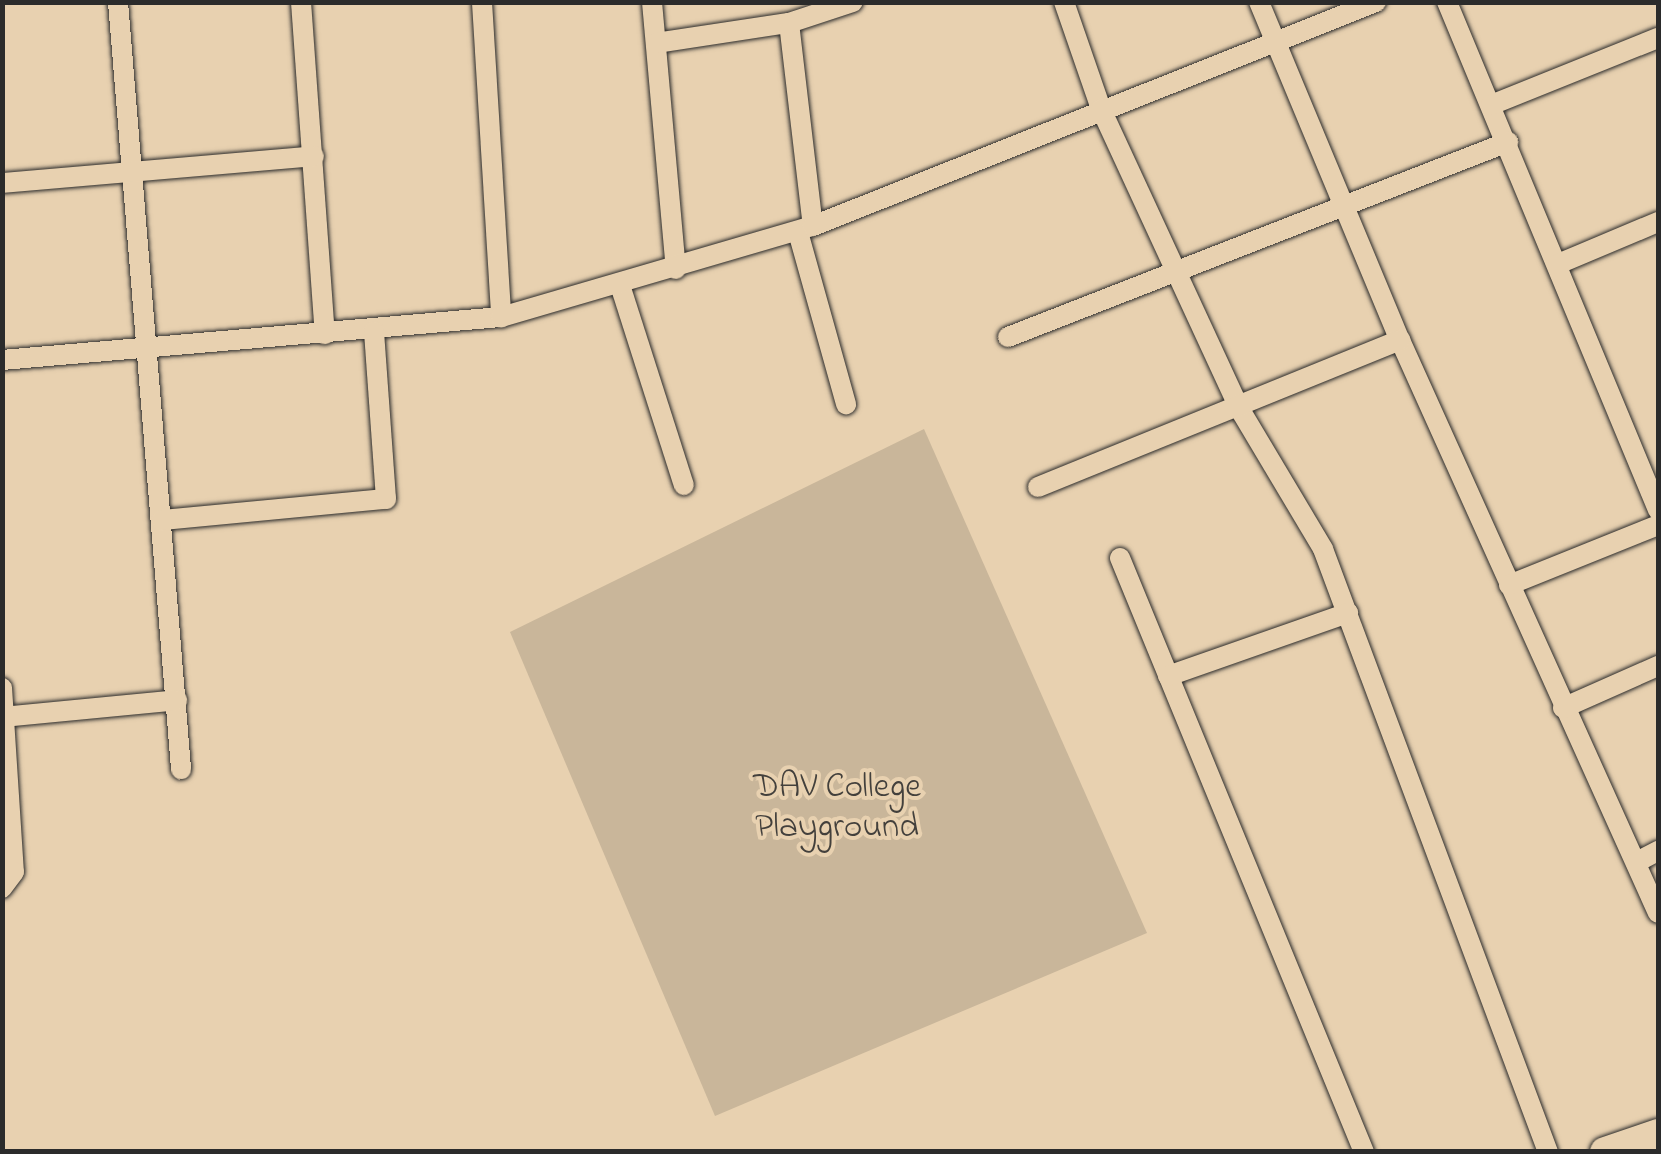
<!DOCTYPE html>
<html>
<head>
<meta charset="utf-8">
<style>
	body { margin:0 }
	#map { position:relative; width:1661px; height:1154px; overflow:hidden; background:#e8d1b0; font-family:"Indie Flower",sans-serif }
	div>[style] { position:absolute }
	[style*='--x'] { left:calc(var(--x)*1px); top:calc(var(--y)*1px); width:calc(var(--w)*1px); rotate:calc(var(--a)*1deg) }
	.green>* { inset:0; background:#c9b69a }
	.roads { filter:drop-shadow(0 0 2px #2b2b2b) drop-shadow(0 0 2px #2b2b2b) }
	.street>* { height:20px; margin:-10px; padding:0 10px; transform-origin:10px; border-radius:10px; background:#e8d1b0 }
	.secondary>* { height:30px; margin:-15px; padding:0 15px; transform-origin:15px; border-radius:15px; background:#e8d1b0 }
	span { translate:-50% -50%; white-space:nowrap; text-align:center; line-height:1.15; -webkit-text-stroke:8px #e8d1b0; paint-order:stroke }
	.park-label { font-size:35px; color:#43403c }
	.frame { position:absolute; inset:0; border:5px solid #2b2b2b; pointer-events:none }
</style>
</head>
<body>
<div id="map">
	<div class="green">
		<i style="clip-path:polygon(924px 429px,1147px 933px,715px 1116px,510px 632px)"></i>
	</div>
	<div class="roads">
		<div class="street">
			<i style="--x:118;--y:2;--w:770;--a:85.3"></i>
			<i style="--x:301;--y:2;--w:333;--a:85.9"></i>
			<i style="--x:482;--y:2;--w:316;--a:86.5"></i>
			<i style="--x:652;--y:2;--w:268;--a:84.9"></i>
			<i style="--x:1064;--y:2;--w:113;--a:70.9"></i>
			<i style="--x:1101;--y:109;--w:329;--a:65.2"></i>
			<i style="--x:1239;--y:408;--w:164;--a:59.2"></i>
			<i style="--x:1323;--y:549;--w:644;--a:69.54"></i>
			<i style="--x:1259;--y:2;--w:366;--a:67.4"></i>
			<i style="--x:1400;--y:340;--w:628;--a:65.76"></i>
			<i style="--x:1447;--y:2;--w:550;--a:67.44"></i>
			<i style="--x:789;--y:23;--w:204;--a:83.3"></i>
			<i style="--x:656;--y:43;--w:134;--a:-8.6"></i>
			<i style="--x:789;--y:23;--w:67;--a:-18.2"></i>
			<i style="--x:1491;--y:105;--w:180;--a:-21.9"></i>
			<i style="--x:2;--y:183;--w:313;--a:-4.9"></i>
			<i style="--x:798;--y:232;--w:179;--a:74.4"></i>
			<i style="--x:1558;--y:264;--w:108;--a:-22.8"></i>
			<i style="--x:620;--y:285;--w:210;--a:72.3"></i>
			<i style="--x:1008;--y:337;--w:537;--a:-21.31"></i>
			<i style="--x:2;--y:360;--w:501;--a:-4.93"></i>
			<i style="--x:501;--y:317;--w:325;--a:-16.3"></i>
			<i style="--x:813;--y:226;--w:606;--a:-21.7"></i>
			<i style="--x:1038;--y:487;--w:391;--a:-22.1"></i>
			<i style="--x:162;--y:520;--w:225;--a:-5.4"></i>
			<i style="--x:386;--y:499;--w:168;--a:-94.1"></i>
			<i style="--x:1120;--y:558;--w:642;--a:67.67"></i>
			<i style="--x:1509;--y:585;--w:161;--a:-21.9"></i>
			<i style="--x:1168;--y:676;--w:191;--a:-19.3"></i>
			<i style="--x:2;--y:688;--w:184;--a:86.3"></i>
			<i style="--x:14;--y:872;--w:20;--a:127"></i>
			<i style="--x:1563;--y:708;--w:104;--a:-23.9"></i>
			<i style="--x:2;--y:717;--w:176;--a:-5.5"></i>
			<i style="--x:1637;--y:862;--w:24;--a:-28"></i>
		</div>
		<div class="secondary">
			<i style="--x:1605;--y:1152;--w:56;--a:-18.8"></i>
		</div>
	</div>
	<div class="park-label">
		<span style="left:837px;top:808px">DAV College<br>Playground</span>
	</div>
	<div class="frame"></div>
</div>
</body>
</html>
